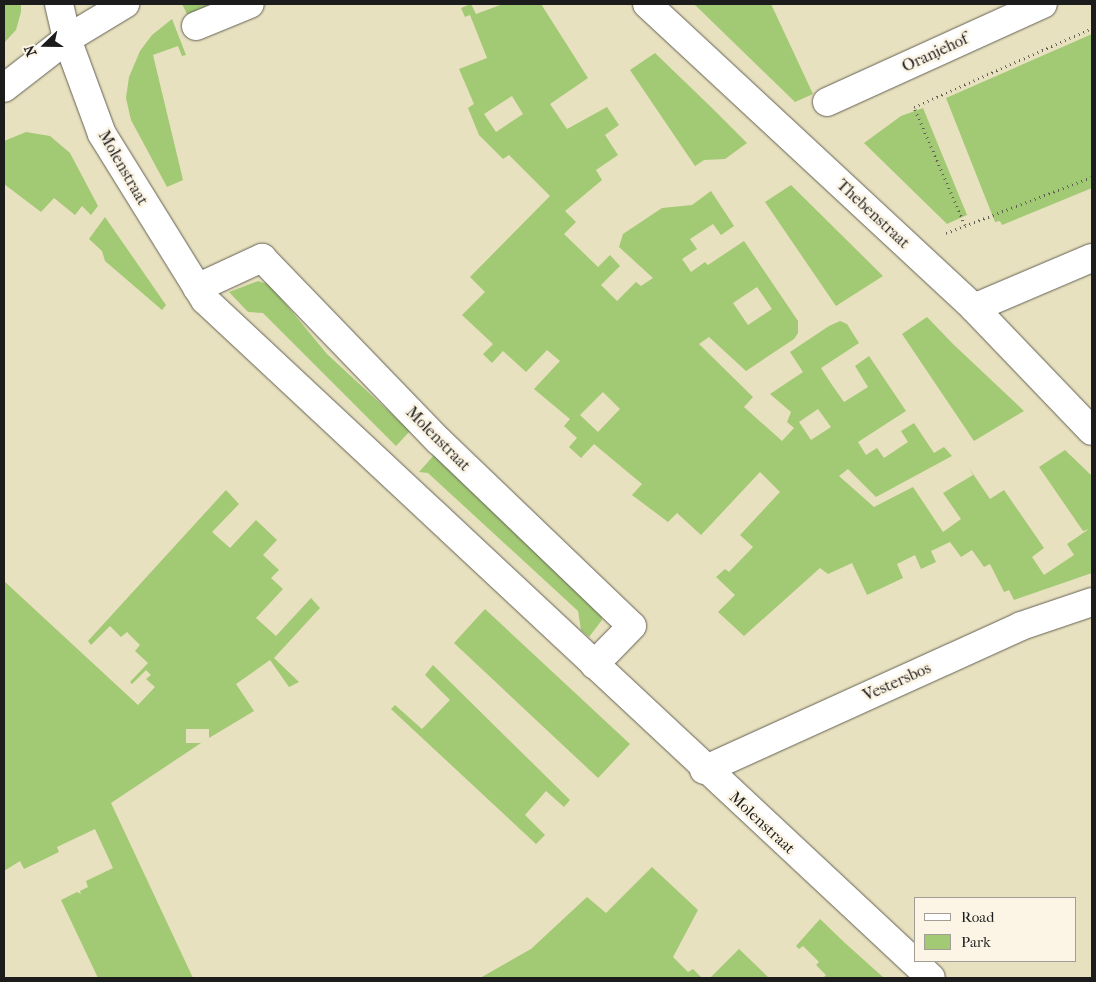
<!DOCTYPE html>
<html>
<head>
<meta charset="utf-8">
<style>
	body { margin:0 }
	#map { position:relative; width:1096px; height:982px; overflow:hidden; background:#e8e1bf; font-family:"IM FELL French Canon",serif }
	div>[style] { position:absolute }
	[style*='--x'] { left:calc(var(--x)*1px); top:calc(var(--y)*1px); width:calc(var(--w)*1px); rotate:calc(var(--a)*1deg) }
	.green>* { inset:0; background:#a2c974 }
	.path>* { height:3px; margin-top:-1.5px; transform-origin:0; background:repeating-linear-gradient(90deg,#636155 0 1px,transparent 0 5px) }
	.roads { filter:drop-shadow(0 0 1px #636155) drop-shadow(0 0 1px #636155) }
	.minor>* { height:28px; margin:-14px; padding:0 14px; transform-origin:14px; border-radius:14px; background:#fff }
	span { translate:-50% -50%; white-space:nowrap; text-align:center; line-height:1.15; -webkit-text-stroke:5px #fcf5e5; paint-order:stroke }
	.street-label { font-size:16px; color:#1c1c1c }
	.frame { position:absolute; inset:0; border:5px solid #1c1c1c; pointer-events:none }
	.legend { position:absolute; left:914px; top:897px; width:162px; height:65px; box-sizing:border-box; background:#fcf5e5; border:1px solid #a29e95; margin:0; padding:6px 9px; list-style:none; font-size:15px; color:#1c1c1c }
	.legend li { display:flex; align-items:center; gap:10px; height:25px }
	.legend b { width:25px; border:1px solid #a29e95 }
	.north { position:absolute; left:20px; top:20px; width:50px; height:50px; -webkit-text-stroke:4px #fcf5e5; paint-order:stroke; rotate:248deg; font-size:14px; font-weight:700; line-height:20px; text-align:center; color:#1c1c1c }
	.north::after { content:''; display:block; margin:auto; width:18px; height:22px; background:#1c1c1c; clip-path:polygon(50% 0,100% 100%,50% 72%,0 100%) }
</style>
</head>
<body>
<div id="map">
	<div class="green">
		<i style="clip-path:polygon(4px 4px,21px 4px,21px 12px,16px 30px,4px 43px)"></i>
		<i style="clip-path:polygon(182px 4px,220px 4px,188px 16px)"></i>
		<i style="clip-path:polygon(evenodd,471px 4px,476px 14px,503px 4px,541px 4px,588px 78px,550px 104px,567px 129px,607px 107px,619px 125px,605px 135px,618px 155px,596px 170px,602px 180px,565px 211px,576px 222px,564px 234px,598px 267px,610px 255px,620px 266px,601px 285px,617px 301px,636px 282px,641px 286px,653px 278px,619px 247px,623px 234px,662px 208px,692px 205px,711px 191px,734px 226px,721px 235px,713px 224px,690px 239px,697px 249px,682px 259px,691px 272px,705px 262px,708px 265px,744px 241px,798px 321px,798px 333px,794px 339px,746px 371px,709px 337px,699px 344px,753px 397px,744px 407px,782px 441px,794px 428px,787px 422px,791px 412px,770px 394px,803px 372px,790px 352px,829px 326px,840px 321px,847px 324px,859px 343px,821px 368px,830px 382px,844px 402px,868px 387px,855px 366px,869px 356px,906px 411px,858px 442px,866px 455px,877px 448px,884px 458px,908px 442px,901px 431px,914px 423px,934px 453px,944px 447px,952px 456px,876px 497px,848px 469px,839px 476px,874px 507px,913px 487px,943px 532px,961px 519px,943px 493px,973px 475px,969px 468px,990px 499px,1004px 490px,1044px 548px,1032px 557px,1044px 575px,1074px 555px,1067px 544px,1089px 529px,1083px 531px,1039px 467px,1065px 450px,1092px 476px,1092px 573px,1014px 600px,1009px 590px,1004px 592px,990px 564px,984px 567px,972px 550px,961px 557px,950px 542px,931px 551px,936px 562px,921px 569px,915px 555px,897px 564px,903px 578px,867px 595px,852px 563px,828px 574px,820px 568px,744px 636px,718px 612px,735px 595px,716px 577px,725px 569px,729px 572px,753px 547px,740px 535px,780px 492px,760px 472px,701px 535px,677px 513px,668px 522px,632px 495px,642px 484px,594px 444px,581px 458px,569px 447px,577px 438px,564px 426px,570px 419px,534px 389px,560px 361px,547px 350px,526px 372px,503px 351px,492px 363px,483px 354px,493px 344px,462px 315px,485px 292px,470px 277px,550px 196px,509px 155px,503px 159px,479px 135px,468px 108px,474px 104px,459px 69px,487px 58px,470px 15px,465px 17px,461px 8px,471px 4px,512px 96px,523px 114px,496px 132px,484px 114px,512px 96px,471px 4px,757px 287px,772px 309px,748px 325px,733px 303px,757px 287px,471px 4px,603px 392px,620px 409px,598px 432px,580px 415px,603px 392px,471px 4px,818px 409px,831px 427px,811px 440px,799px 422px,818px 409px)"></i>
		<i style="clip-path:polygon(694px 4px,771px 4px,813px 94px,795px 102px)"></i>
		<i style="clip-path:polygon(172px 19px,186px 55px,182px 56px,178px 46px,153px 55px,183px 180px,167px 187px,131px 120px,126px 98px,129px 77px,140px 51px,152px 35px)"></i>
		<i style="clip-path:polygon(1092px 34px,1092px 188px,1002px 225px,1000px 221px,995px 222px,946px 98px)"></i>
		<i style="clip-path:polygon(655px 53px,711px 107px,747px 143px,725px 159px,704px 160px,695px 166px,630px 70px)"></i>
		<i style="clip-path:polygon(923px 108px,967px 215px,947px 224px,864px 143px,901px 116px)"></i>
		<i style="clip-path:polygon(26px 132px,50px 136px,70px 153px,98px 206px,91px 215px,82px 206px,75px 215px,54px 198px,41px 212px,4px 184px,4px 141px)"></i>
		<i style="clip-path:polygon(791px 185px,883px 276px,836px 306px,765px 202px)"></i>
		<i style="clip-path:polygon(105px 217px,166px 305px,162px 310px,105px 261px,102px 251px,89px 239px)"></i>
		<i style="clip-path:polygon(258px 281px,270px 285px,327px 354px,410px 431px,396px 446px,263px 313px,248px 312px,229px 292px)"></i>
		<i style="clip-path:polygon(927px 317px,953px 344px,1024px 411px,974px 441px,902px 334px)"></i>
		<i style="clip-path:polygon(435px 454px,601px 612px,602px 620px,589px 637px,581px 630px,578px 611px,428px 473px,419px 472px)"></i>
		<i style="clip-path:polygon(226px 490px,239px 504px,212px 532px,230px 548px,256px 520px,277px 540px,263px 555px,279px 570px,271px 578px,283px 589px,256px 618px,276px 636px,311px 598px,320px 608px,274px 658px,299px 682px,289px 687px,270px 660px,236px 684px,254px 711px,209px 738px,209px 729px,186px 729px,186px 743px,201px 743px,111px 803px,193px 978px,98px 978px,61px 900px,77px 892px,81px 894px,80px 891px,88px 887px,86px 881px,113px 868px,95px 829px,57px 847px,59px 852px,24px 869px,20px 861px,4px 871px,4px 581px,138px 705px,155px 687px,146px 679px,151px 675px,146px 670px,132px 684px,130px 682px,148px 663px,135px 651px,140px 645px,127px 632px,121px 637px,110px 626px,91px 645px,88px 641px)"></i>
		<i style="clip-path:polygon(485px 609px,630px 744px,598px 778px,454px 643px)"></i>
		<i style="clip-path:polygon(433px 665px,570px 800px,564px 807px,546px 791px,525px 815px,545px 835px,536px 844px,391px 709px,395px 705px,422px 729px,450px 700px,425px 675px)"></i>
		<i style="clip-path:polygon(652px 867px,698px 910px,673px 957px,688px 972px,693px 969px,702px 978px,480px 978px,531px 949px,587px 897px,606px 913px)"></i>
		<i style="clip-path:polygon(820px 919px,845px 943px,884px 978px,823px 978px,826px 975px,816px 965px,819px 962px,803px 946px,799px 949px,796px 946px)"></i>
		<i style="clip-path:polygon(739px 949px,767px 976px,769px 978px,710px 978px)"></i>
	</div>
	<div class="path">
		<i style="--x:965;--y:225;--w:129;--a:-113.4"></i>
		<i style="--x:914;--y:107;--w:195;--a:-23.9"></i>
		<i style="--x:946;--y:233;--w:156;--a:-21"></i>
	</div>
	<div class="roads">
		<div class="minor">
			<i style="--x:59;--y:4;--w:36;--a:77"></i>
			<i style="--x:67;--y:39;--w:101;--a:69.8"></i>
			<i style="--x:102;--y:134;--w:195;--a:58.2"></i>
			<i style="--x:205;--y:300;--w:993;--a:43.04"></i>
			<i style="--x:647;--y:4;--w:446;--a:42.9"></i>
			<i style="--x:974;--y:308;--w:170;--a:46.2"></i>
			<i style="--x:196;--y:26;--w:58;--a:-22.2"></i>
			<i style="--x:4;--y:88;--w:80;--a:-37.9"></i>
			<i style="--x:67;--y:39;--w:68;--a:-31.1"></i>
			<i style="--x:827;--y:102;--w:237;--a:-24.4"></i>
			<i style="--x:197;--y:288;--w:72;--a:-24.8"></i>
			<i style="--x:262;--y:258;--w:255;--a:46"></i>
			<i style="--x:439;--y:441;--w:267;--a:43.8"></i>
			<i style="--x:632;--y:626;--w:54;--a:134.3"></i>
			<i style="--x:974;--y:308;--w:128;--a:-23"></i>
			<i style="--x:704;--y:770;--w:348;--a:-24.4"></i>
			<i style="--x:1021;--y:626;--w:75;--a:-18.7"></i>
		</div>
	</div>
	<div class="street-label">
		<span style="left:935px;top:53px;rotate:-25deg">Oranjehof</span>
		<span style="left:123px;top:168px;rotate:60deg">Molenstraat</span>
		<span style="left:873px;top:214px;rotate:43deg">Thebenstraat</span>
		<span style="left:438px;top:439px;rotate:45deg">Molenstraat</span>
		<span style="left:897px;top:682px;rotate:-24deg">Vestersbos</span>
		<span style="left:762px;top:823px;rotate:43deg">Molenstraat</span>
	</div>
	<div class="frame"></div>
	<ul class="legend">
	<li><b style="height:6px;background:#fff"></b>Road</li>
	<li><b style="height:14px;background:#a2c974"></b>Park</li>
	</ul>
	<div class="north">N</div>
</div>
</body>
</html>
